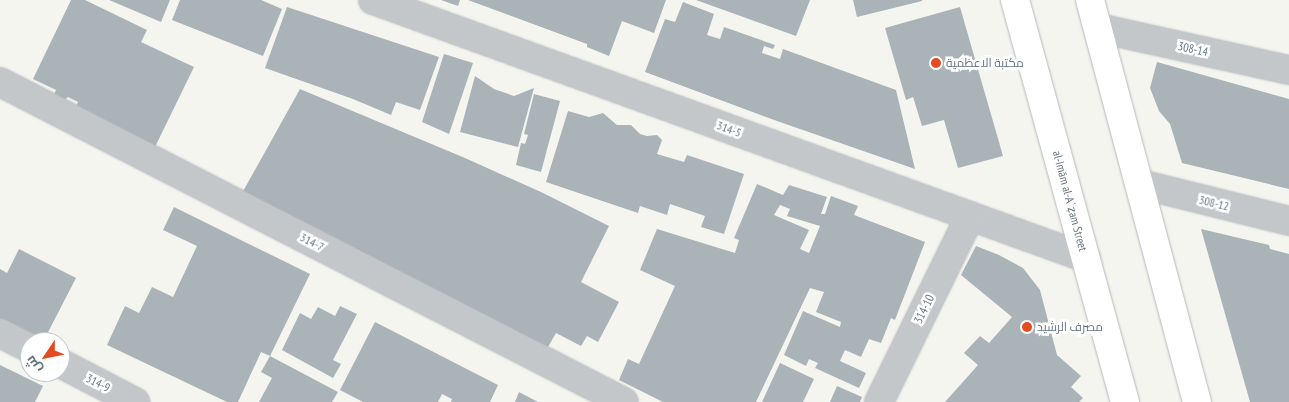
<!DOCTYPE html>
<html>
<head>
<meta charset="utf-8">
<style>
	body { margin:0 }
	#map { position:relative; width:1289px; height:402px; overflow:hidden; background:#f5f5f0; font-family:"PT Sans Narrow",Cairo,sans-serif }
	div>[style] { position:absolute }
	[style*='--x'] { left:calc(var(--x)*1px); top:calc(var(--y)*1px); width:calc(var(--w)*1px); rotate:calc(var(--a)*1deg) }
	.building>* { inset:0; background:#aab3b7 }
	.roads { filter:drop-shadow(0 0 1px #b4b9bc) drop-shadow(0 0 1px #b4b9bc) }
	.minor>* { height:28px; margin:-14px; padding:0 14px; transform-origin:14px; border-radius:14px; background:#c4c7ca }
	.major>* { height:28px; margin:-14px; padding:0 14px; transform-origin:14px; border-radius:14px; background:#fff }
	.dots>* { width:14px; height:14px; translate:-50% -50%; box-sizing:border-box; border:2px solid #fff; border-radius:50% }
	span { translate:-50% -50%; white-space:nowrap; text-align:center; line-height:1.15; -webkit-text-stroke:5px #fff; paint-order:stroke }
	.street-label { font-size:12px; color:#637582 }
	.poi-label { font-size:12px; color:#637582 }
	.left { translate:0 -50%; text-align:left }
	.north { position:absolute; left:20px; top:332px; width:50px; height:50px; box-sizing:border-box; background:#fff; border:1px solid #c1c8cd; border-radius:50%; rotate:236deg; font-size:14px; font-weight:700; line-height:20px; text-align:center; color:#637582 }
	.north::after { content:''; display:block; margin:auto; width:18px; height:22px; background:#e54b20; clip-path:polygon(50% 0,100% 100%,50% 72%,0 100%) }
</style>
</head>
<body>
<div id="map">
	<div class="building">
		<i style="clip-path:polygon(71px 0,85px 0,147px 30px,141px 42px,194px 67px,155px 147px,75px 108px,78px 102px,68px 97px,63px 101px,53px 97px,56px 90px,33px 79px)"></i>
		<i style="clip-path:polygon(109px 0,170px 0,161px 22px)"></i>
		<i style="clip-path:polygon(180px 0,261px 0,282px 9px,263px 56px,172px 20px)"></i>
		<i style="clip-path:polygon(441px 0,460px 0,458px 6px)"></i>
		<i style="clip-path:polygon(468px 0,666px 0,654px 33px,622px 21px,609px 56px,587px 47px,587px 44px)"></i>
		<i style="clip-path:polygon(696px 0,810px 0,796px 36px)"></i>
		<i style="clip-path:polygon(853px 0,922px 0,922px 1px,857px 17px)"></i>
		<i style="clip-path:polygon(683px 2px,714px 14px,707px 35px,720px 39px,724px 27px,775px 45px,773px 49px,764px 46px,762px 53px,780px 59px,783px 49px,896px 90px,915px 169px,777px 121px,645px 72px,665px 19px,675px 22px)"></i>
		<i style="clip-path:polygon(287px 7px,439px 57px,420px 110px,396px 102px,391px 115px,353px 99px,265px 68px)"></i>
		<i style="clip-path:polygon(960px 7px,1003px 156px,958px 168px,944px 120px,922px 126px,913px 97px,906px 100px,885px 28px)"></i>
		<i style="clip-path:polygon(444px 54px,473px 63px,449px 134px,422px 122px)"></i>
		<i style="clip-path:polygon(1157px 62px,1289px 99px,1289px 189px,1182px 163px,1170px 124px,1159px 111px,1150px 88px)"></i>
		<i style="clip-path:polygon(475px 76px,494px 89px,514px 96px,534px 88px,518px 147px,460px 132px)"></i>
		<i style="clip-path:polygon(300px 89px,465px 158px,541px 192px,609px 226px,581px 282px,619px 302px,598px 342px,587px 336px,581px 346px,556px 333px,548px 347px,241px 195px)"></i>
		<i style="clip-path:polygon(534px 94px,560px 101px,541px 172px,516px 165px,521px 143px,525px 144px,528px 135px,524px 134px)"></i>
		<i style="clip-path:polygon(568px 111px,589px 117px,603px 113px,617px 125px,631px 125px,640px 134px,647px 136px,657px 135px,662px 140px,657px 154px,684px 162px,687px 155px,744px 174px,724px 234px,701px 227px,705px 216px,670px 204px,667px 215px,640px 206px,638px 213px,546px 182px)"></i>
		<i style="clip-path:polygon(evenodd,757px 184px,783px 195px,789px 185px,827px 197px,821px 214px,825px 214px,831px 196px,858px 206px,854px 215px,925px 242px,895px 320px,891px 318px,881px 343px,869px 339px,861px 357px,845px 350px,840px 361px,866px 373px,859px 388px,815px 368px,818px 363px,809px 359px,806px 366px,784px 355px,803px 311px,840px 327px,841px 322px,816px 312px,824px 292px,810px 288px,756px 402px,663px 402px,619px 380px,628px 359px,639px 364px,675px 286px,640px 270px,657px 229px,735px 253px,739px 240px,734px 238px,757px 184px,780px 205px,790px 209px,787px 216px,820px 226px,809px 253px,800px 249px,809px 230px,774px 215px,780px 205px)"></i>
		<i style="clip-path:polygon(174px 207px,310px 274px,270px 356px,261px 352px,238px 402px,227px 402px,107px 345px,125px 306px,139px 313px,152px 287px,173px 297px,197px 246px,163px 230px)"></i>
		<i style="clip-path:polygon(1201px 229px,1269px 245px,1270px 249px,1289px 254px,1289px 402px,1250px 402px)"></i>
		<i style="clip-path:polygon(976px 246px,999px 255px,1023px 268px,1040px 290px,1057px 355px,1081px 376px,1071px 387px,1083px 398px,1079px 402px,945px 402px,978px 365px,964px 353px,980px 336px,989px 343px,1012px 317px,961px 275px)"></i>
		<i style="clip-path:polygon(19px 249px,76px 278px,43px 342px,0 321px,0 269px,7px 273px)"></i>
		<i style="clip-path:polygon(340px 306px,357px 314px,333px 360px,341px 364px,333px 378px,282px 350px,300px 313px,311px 319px,318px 307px,335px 316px)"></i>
		<i style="clip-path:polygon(375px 322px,498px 385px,490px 402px,451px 402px,452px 399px,442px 394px,438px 402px,363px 402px,340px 390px)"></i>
		<i style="clip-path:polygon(270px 356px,338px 392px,332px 402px,259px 402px,272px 378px,261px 372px)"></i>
		<i style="clip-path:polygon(780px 363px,814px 379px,803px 402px,762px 402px)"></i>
		<i style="clip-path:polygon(0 365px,43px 386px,35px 402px,0 402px)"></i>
		<i style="clip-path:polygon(837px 386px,862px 397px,860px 402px,830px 402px)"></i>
		<i style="clip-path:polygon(519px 392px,538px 402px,515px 402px)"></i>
	</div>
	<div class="roads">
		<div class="minor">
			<i style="--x:373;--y:0;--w:758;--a:19.89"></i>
			<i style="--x:1098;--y:28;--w:196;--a:12.4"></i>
			<i style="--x:0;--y:82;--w:701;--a:27.15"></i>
			<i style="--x:1140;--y:184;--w:154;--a:13.9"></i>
			<i style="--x:0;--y:333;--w:34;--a:27"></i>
			<i style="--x:60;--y:363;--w:85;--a:27.5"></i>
			<i style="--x:879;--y:402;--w:207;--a:-63.9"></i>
		</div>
		<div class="major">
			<i style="--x:1015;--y:0;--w:417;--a:74.7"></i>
			<i style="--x:1090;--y:0;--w:416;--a:75.1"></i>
		</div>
	</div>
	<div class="dots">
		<i style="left:936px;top:63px;background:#e54b20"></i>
		<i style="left:1027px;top:327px;background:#e54b20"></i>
	</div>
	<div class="street-label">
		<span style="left:1193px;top:49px;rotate:12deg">308-14</span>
		<span style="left:729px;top:129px;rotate:20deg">314-5</span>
		<span style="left:1070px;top:201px;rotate:75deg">al-Imām al-Aʿẓam Street</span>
		<span style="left:1214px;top:203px;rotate:14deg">308-12</span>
		<span style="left:312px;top:242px;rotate:27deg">314-7</span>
		<span style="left:924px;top:309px;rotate:-64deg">314-10</span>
		<span style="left:98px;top:383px;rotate:27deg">314-9</span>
	</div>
	<div class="poi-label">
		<span class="left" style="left:946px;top:63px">مكتبة الاعظمية</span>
		<span class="left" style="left:1037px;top:327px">مصرف الرشيد</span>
	</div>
	<div class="north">ش</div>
</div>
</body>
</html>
